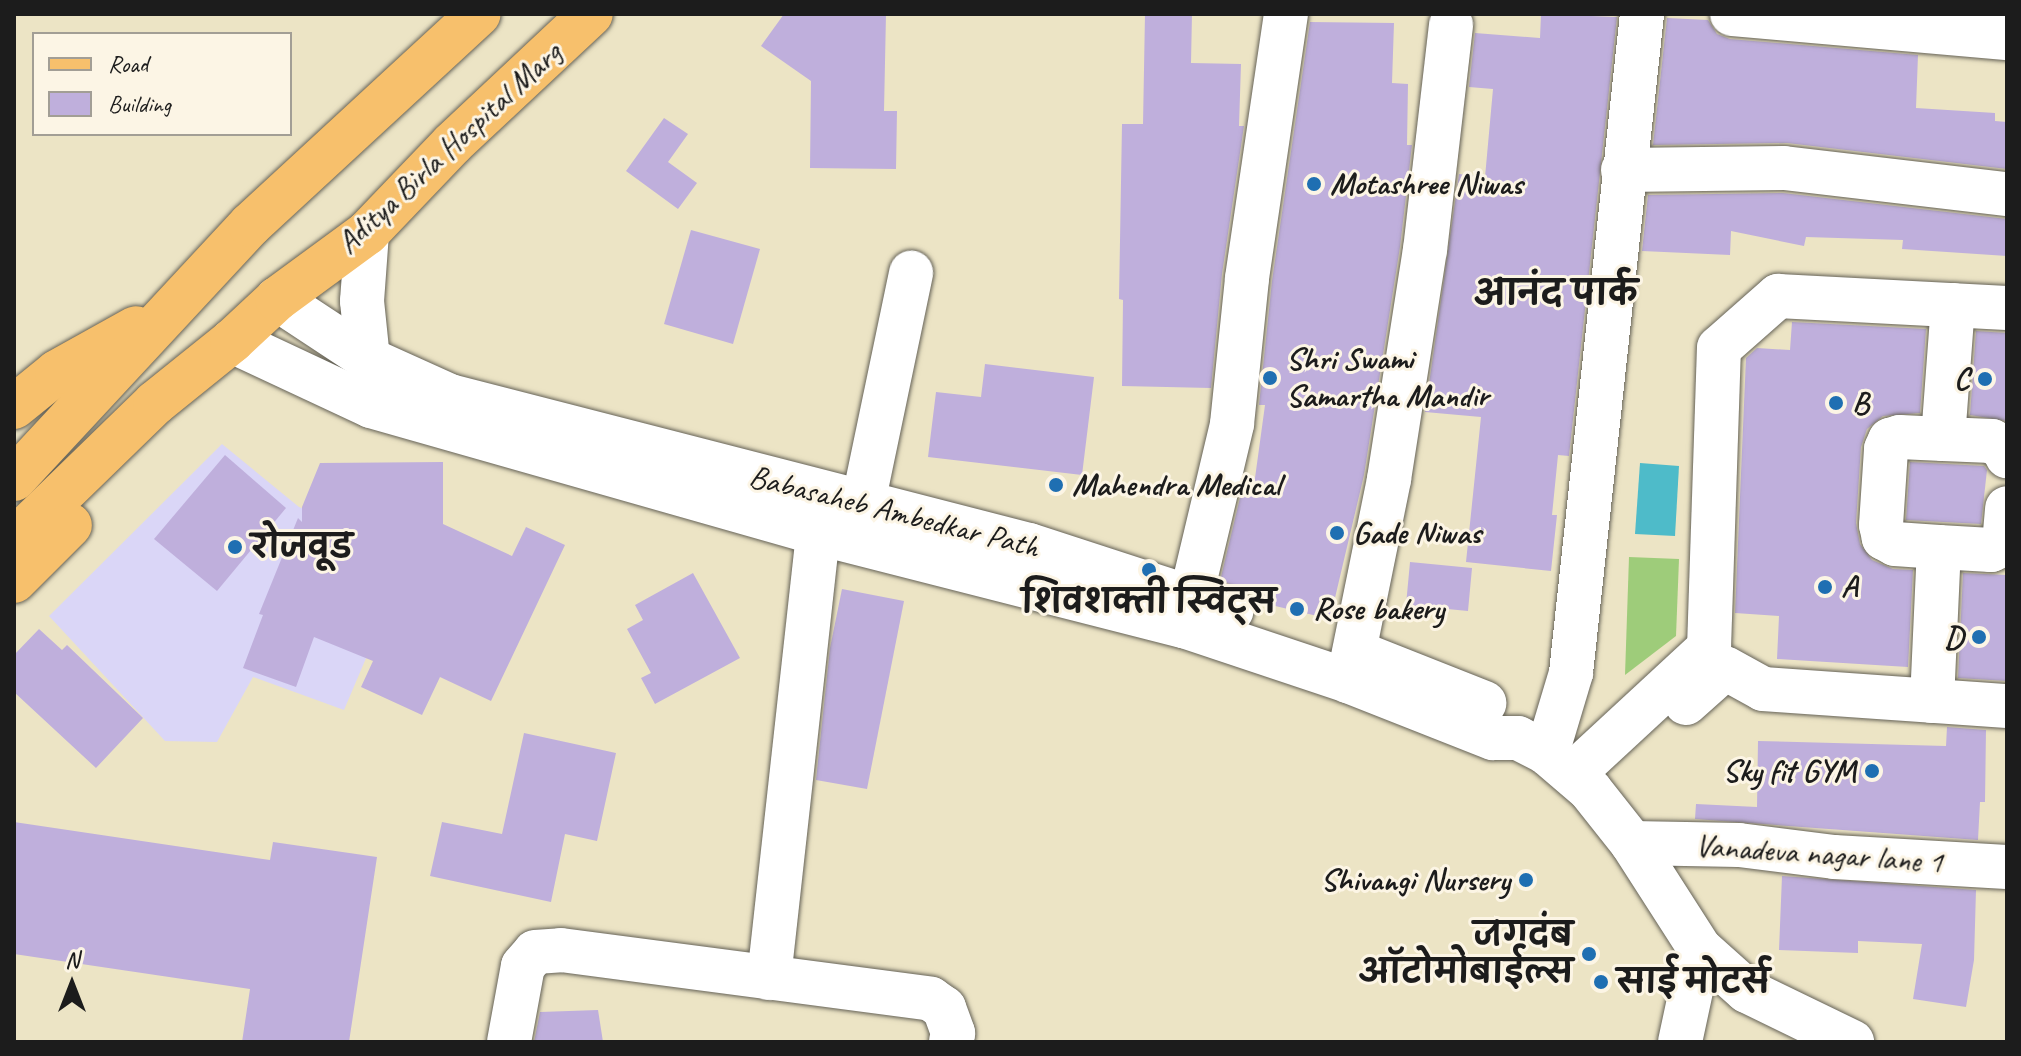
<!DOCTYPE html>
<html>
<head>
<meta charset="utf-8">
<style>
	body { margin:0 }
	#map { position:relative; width:2021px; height:1056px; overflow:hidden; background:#ece4c5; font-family:Caveat,"Playpen Sans Deva",sans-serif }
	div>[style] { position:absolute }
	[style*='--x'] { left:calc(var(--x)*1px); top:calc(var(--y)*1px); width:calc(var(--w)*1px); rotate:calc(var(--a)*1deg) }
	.built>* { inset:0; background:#dad6f7 }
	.green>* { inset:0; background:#9ecc7a }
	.water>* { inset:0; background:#4ebbc9 }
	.building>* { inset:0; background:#bfafdc }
	.roads { filter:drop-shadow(0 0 2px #656257) drop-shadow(0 0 2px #656257) }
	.minor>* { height:44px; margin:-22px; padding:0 22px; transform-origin:22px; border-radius:22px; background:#fff }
	.major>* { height:44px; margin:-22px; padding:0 22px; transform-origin:22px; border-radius:22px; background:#f7c06c }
	.dots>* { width:22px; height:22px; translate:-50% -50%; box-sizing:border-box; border:4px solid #fcf5e5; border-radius:50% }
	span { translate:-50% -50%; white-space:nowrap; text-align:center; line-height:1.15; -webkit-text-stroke:6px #fcf5e5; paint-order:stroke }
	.street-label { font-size:32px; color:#1c1c1c }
	.poi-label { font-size:32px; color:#1c1c1c; font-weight:700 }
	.left { translate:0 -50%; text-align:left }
	.right { translate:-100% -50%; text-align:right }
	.neighbourhood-label { font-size:34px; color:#1c1c1c; font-weight:700 }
	.frame { position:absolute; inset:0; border:16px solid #1c1c1c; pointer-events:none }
	.legend { position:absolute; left:32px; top:32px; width:260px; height:104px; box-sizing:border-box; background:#fcf5e5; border:2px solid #a29e95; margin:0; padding:10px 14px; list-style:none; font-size:24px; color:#1c1c1c }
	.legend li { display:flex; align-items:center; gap:16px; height:40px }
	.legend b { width:40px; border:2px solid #a29e95 }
	.north { position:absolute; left:32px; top:944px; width:80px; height:80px; -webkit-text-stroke:6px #fcf5e5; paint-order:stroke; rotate:0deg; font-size:22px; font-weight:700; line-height:32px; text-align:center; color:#1c1c1c }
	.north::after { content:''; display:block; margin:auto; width:28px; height:36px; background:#1c1c1c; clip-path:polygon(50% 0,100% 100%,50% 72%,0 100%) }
</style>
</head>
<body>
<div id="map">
	<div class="built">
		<i style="clip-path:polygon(222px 444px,299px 507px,412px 550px,344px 710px,253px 677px,217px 742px,165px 741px,49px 616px)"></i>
	</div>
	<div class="green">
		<i style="clip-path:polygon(1629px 557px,1679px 559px,1676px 636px,1625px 675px)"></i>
	</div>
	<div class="water">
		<i style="clip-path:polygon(1640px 463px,1679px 466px,1675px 536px,1635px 534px)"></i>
	</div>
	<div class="building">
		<i style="clip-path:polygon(784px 14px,886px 14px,884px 111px,897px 111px,896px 169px,810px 168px,811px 81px,761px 46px)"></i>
		<i style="clip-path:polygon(1145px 14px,1192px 14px,1191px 63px,1241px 64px,1239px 126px,1244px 126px,1222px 274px,1211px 388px,1122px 386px,1123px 300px,1119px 299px,1122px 124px,1143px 124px)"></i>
		<i style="clip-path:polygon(1541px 14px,1617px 17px,1569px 456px,1558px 455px,1552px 515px,1557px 515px,1551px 571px,1466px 562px,1481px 417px,1425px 412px,1459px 174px,1485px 177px,1493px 89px,1469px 87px,1475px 33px,1540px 38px)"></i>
		<i style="clip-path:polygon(1667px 18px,1708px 20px,1717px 34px,1730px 39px,1918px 55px,1916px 108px,1995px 113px,1995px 121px,2007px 122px,2007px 169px,1787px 143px,1653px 145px)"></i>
		<i style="clip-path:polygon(1310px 22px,1394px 23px,1392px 83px,1408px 84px,1407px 145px,1412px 145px,1400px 247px,1364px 475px,1330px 619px,1254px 601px,1255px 592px,1220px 581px,1245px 477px,1255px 478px,1265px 405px,1259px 405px,1272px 281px)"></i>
		<i style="clip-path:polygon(664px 118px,688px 134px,668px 162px,697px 183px,678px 209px,626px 171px)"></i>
		<i style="clip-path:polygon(1783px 193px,2007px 219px,2007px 256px,1902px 249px,1903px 240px,1806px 237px,1804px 246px,1731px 231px,1730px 255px,1642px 251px,1648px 195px)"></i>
		<i style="clip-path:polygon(691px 230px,760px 249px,733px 344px,664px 324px)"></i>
		<i style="clip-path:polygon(1792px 322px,1926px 329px,1920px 413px,1883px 416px,1867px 429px,1861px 447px,1856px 523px,1860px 544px,1872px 560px,1893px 569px,1913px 570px,1908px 667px,1777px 659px,1779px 616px,1735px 613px,1746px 358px,1757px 348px,1790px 350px)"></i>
		<i style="clip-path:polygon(1976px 331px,2007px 333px,2007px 421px,1970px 415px)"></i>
		<i style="clip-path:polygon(985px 364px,1094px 377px,1082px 475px,928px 457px,936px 392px,981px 397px)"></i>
		<i style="clip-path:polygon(225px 455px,286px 508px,217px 591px,154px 539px)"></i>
		<i style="clip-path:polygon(443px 462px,443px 524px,512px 556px,526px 527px,565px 545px,491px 701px,440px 677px,422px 715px,361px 687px,373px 661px,314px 637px,296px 687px,243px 668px,263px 615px,259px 614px,298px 518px,302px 522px,302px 507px,320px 463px)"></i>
		<i style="clip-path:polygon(1910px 462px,1984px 466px,1987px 470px,1981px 524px,1906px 520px)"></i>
		<i style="clip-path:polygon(1410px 562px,1472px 568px,1468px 611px,1406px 605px)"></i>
		<i style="clip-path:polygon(693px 573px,740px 658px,655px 704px,641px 678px,651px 673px,627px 629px,643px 620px,635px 605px)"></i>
		<i style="clip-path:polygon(1963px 573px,2007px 575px,2007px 681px,1958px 678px)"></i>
		<i style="clip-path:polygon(842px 589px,904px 601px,867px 789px,816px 780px,830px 648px)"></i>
		<i style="clip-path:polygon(39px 629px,62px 650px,67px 645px,143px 718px,96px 768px,14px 692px,14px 655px)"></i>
		<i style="clip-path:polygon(1947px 727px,1986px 730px,1985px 802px,1980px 802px,1978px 840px,1695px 819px,1696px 804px,1757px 807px,1758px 741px,1946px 746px)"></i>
		<i style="clip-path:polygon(524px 733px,616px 753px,597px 841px,565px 834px,551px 902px,430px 876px,442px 822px,502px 834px)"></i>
		<i style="clip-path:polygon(14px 822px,270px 860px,273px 842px,377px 857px,349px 1042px,242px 1042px,250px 989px,14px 954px)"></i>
		<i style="clip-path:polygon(1782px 876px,1976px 890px,1974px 960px,1966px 1007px,1913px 999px,1922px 944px,1858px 941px,1858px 953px,1779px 950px)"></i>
		<i style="clip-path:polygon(598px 1010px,603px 1042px,534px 1042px,540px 1012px)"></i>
	</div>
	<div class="roads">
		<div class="minor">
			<i style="--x:1732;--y:14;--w:276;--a:5"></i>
			<i style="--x:1623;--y:170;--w:161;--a:-0.7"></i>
			<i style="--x:1784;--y:168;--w:225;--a:6.7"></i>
			<i style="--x:367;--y:233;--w:68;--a:94.2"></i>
			<i style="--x:362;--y:301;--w:58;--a:84.1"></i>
			<i style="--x:368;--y:359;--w:90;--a:24.3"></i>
			<i style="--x:450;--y:396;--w:598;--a:14.43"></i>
			<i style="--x:1029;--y:545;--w:213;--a:18"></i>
			<i style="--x:277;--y:299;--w:109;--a:33.4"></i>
			<i style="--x:1953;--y:305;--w:134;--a:94.3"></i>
			<i style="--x:1943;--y:439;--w:49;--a:2.3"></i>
			<i style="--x:1992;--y:441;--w:14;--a:34"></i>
			<i style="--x:2004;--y:449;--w:8;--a:67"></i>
			<i style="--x:232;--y:341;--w:153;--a:25.1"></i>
			<i style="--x:371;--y:406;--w:465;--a:15.9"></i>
			<i style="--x:818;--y:533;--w:378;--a:14.3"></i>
			<i style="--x:1184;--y:626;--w:173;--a:18.5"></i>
			<i style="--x:1348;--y:681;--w:156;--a:21.5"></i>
			<i style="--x:1493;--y:738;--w:25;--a:0"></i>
			<i style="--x:1518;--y:738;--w:33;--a:27"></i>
			<i style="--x:1547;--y:753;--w:57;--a:40.7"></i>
			<i style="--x:1590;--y:790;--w:68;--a:51.6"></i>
			<i style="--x:1632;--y:843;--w:126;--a:57.3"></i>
			<i style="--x:1700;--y:949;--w:63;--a:41.8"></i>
			<i style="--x:1747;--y:991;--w:117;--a:25.9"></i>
			<i style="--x:857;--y:532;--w:265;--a:-78.2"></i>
			<i style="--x:1939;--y:547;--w:44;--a:-176.1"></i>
			<i style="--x:1895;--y:544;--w:13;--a:-151"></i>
			<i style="--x:1884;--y:538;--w:13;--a:-103"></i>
			<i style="--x:1881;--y:525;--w:76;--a:-86.2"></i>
			<i style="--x:1886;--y:449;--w:10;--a:-66"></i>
			<i style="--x:1890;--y:440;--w:10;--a:-17"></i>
			<i style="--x:1900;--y:437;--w:43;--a:2.7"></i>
			<i style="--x:1184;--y:626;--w:208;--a:-76.6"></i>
			<i style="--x:1232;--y:424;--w:147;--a:-84.1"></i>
			<i style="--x:1247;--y:278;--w:267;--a:-81.6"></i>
			<i style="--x:1358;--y:653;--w:136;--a:21.6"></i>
			<i style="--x:1348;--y:681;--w:206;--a:-78.5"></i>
			<i style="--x:1389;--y:479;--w:232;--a:-81.1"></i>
			<i style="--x:1425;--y:250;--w:227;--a:-83.4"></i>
			<i style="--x:1932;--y:701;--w:154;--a:-87.4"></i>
			<i style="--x:1939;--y:547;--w:52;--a:3.3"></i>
			<i style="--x:1991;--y:550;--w:14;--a:-25"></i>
			<i style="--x:2004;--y:544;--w:36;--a:-85"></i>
			<i style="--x:1686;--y:703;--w:52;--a:-41.9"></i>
			<i style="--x:1725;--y:668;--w:43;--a:28.9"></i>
			<i style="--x:1763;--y:689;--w:245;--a:4"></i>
			<i style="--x:1547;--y:753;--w:84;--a:-73.3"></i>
			<i style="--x:1571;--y:673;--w:663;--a:-83.85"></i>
			<i style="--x:1574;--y:773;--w:184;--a:-42.8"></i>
			<i style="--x:1709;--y:648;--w:300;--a:-88.1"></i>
			<i style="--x:1719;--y:348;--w:79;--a:-41.4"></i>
			<i style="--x:1778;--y:296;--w:229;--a:3"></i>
			<i style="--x:1632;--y:843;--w:107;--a:1.1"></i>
			<i style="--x:1739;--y:845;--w:96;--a:7.2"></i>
			<i style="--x:1834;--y:857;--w:173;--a:3.3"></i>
			<i style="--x:769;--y:978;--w:448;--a:-83.7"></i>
			<i style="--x:509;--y:1042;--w:77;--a:-79.6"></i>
			<i style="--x:523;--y:966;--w:18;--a:-49"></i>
			<i style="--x:535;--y:952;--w:26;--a:-4"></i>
			<i style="--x:561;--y:950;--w:373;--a:7.5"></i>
			<i style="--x:931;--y:999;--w:16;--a:35"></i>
			<i style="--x:944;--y:1008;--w:27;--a:70"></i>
			<i style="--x:953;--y:1033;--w:9;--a:103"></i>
			<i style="--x:1680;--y:1042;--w:95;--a:-77.9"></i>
		</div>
		<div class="major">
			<i style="--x:14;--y:407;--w:55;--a:-39.1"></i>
			<i style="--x:57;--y:372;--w:90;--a:-29.1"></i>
			<i style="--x:14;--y:479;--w:347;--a:-47.1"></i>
			<i style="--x:250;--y:225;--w:311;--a:-42.7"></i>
			<i style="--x:14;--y:540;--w:197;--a:-44.2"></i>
			<i style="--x:155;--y:403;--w:99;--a:-38.8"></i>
			<i style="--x:232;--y:341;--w:62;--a:-43"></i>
			<i style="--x:277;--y:299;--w:112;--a:-36.3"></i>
			<i style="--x:367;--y:233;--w:123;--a:-46.3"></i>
			<i style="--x:452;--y:144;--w:190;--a:-43.1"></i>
			<i style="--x:14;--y:581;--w:79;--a:-45"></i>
		</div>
	</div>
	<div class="dots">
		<i style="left:1314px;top:184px;background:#1f6fb2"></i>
		<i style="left:1270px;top:378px;background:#1f6fb2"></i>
		<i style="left:1985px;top:379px;background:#1f6fb2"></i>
		<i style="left:1836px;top:403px;background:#1f6fb2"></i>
		<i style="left:1056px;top:485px;background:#1f6fb2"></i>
		<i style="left:1337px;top:533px;background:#1f6fb2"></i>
		<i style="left:235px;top:547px;background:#1f6fb2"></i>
		<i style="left:1149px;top:570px;background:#1f6fb2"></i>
		<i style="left:1825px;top:587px;background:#1f6fb2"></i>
		<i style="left:1297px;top:609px;background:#1f6fb2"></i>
		<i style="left:1979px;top:637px;background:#1f6fb2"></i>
		<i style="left:1872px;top:771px;background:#1f6fb2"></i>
		<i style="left:1526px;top:880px;background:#1f6fb2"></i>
		<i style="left:1589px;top:954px;background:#1f6fb2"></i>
		<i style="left:1601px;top:982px;background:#1f6fb2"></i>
	</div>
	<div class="street-label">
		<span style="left:449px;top:148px;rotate:-43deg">Aditya Birla Hospital Marg</span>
		<span style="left:894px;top:512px;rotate:14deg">Babasaheb Ambedkar Path</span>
		<span style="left:1819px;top:854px;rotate:4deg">Vanadeva nagar lane 1</span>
	</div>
	<div class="poi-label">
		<span class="left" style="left:1330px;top:184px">Motashree Niwas</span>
		<span class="left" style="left:1286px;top:378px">Shri Swami<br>Samartha Mandir</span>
		<span class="right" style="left:1969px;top:379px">C</span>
		<span class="left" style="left:1852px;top:403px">B</span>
		<span class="left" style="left:1072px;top:485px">Mahendra Medical</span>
		<span class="left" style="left:1353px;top:533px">Gade Niwas</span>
		<span class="left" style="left:251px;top:547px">रोजवूड</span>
		<span class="left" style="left:1841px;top:587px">A</span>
		<span style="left:1149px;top:602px">शिवशक्ती स्विट्स</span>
		<span class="left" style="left:1313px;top:609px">Rose bakery</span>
		<span class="right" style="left:1963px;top:637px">D</span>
		<span class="right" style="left:1856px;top:771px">Sky fit GYM</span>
		<span class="right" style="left:1510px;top:880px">Shivangi Nursery</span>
		<span class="right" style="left:1573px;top:954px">जगदंब<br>ऑटोमोबाईल्स</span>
		<span class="left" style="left:1617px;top:982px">साई मोटर्स</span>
	</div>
	<div class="neighbourhood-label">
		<span style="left:1555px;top:293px">आनंद पार्क</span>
	</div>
	<div class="frame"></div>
	<ul class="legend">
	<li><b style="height:10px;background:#f7c06c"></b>Road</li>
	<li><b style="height:22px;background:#bfafdc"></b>Building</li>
	</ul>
	<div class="north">N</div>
</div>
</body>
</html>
